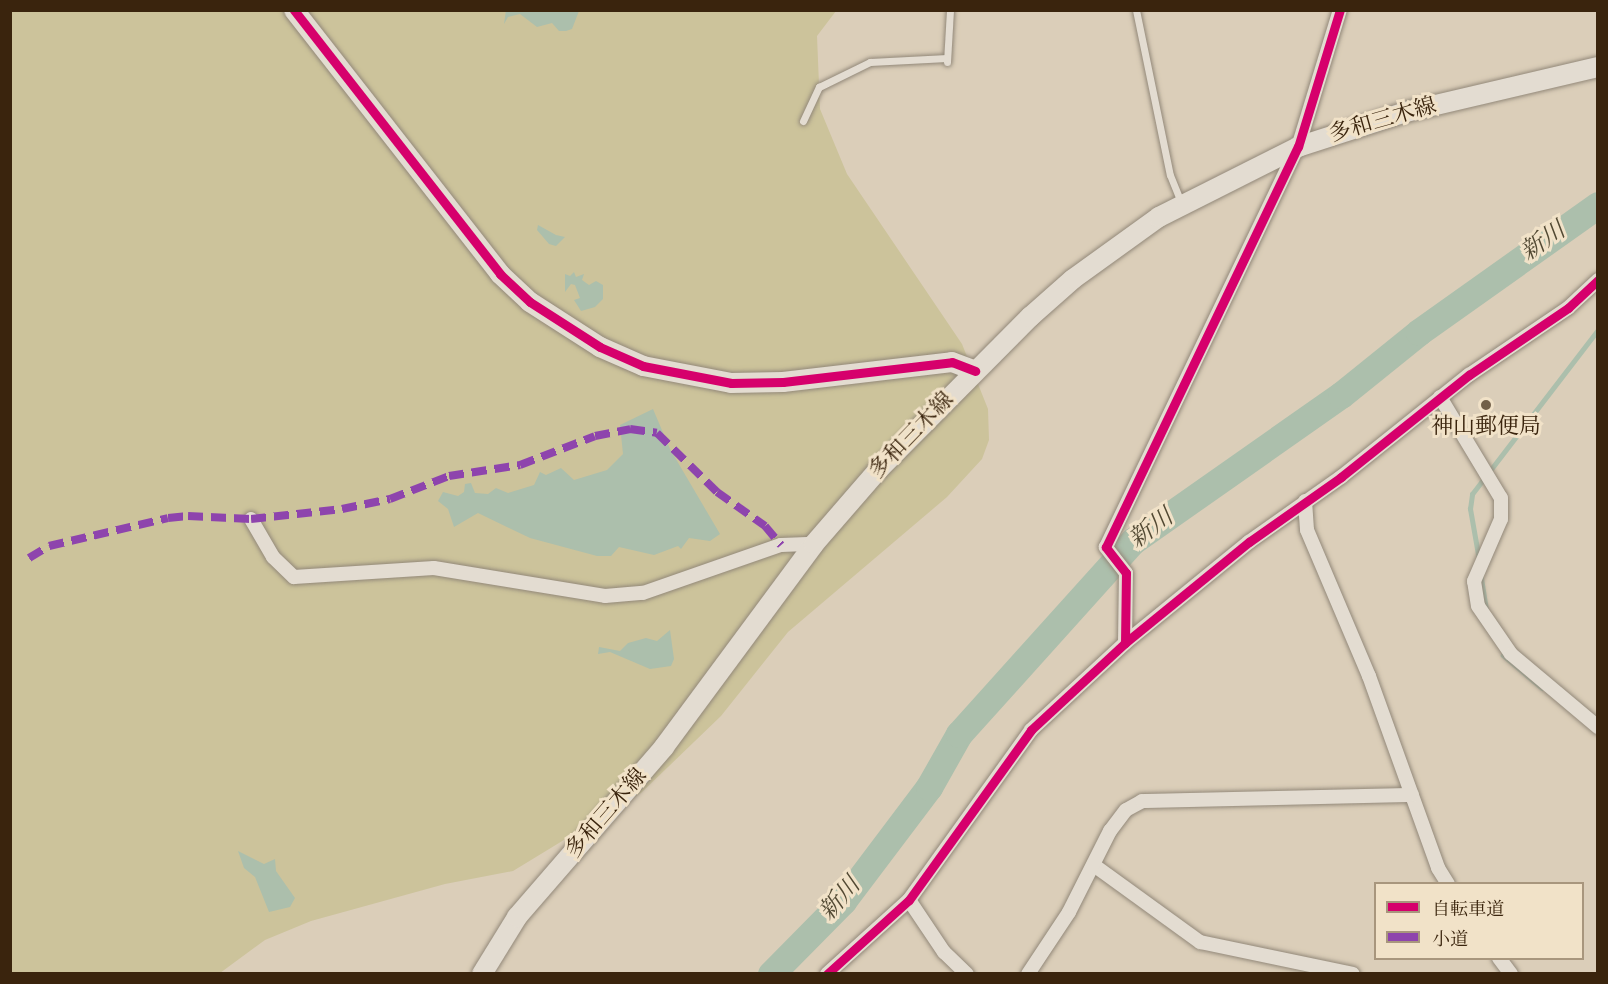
<!DOCTYPE html>
<html>
<head>
<meta charset="utf-8">
<style>
	body { margin:0 }
	#map { position:relative; width:1608px; height:984px; overflow:hidden; background:#dbceb9; font-family:"Old Standard TT","Noto Serif JP",serif }
	div>[style] { position:absolute }
	[style*='--x'] { left:calc(var(--x)*1px); top:calc(var(--y)*1px); width:calc(var(--w)*1px); rotate:calc(var(--a)*1deg) }
	.green>* { inset:0; background:#ccc39b }
	.water>* { inset:0; background:#acbfac }
	.stream>* { height:4.5px; margin:-2.25px; padding:0 2.25px; transform-origin:2.25px; border-radius:2.25px; background:#acbfac }
	.river>* { height:27px; margin:-13.5px; padding:0 13.5px; transform-origin:13.5px; border-radius:13.5px; background:#acbfac }
	.roads { filter:drop-shadow(0 0 2px #928879) drop-shadow(0 0 2px #928879) }
	.lane>* { height:7px; margin:-3.5px; padding:0 3.5px; transform-origin:3.5px; border-radius:3.5px; background:#e3dcd1 }
	.street>* { height:14px; margin:-7px; padding:0 7px; transform-origin:7px; border-radius:7px; background:#e3dcd1 }
	.secondary>* { height:20px; margin:-10px; padding:0 10px; transform-origin:10px; border-radius:10px; background:#e3dcd1 }
	.quiet>* { height:8px; margin-top:-4px; transform-origin:0; background:repeating-linear-gradient(90deg,#8e44ad 0 15px,transparent 0 23px) }
	.cycleway>* { height:9px; margin:-4.5px; padding:0 4.5px; transform-origin:4.5px; border-radius:4.5px; background:#d6006c }
	.dots>* { width:16px; height:16px; translate:-50% -50%; box-sizing:border-box; border:3px solid #f1e2c8; border-radius:50% }
	span { translate:-50% -50%; white-space:nowrap; text-align:center; line-height:1.15; -webkit-text-stroke:6px #f1e2c8; paint-order:stroke }
	.street-label { font-size:22px; color:#3a240d }
	.poi-label { font-size:22px; color:#3a240d }
	.water-label { font-size:24px; color:#524933; font-style:italic }
	.frame { position:absolute; inset:0; border:12px solid #3a240d; pointer-events:none }
	.legend { position:absolute; left:1374px; top:882px; width:210px; height:78px; box-sizing:border-box; background:#f1e2c8; border:2px solid #a8967d; margin:0; padding:8px 10px; list-style:none; font-size:18px; color:#3a240d }
	.legend li { display:flex; align-items:center; gap:12px; height:30px }
	.legend b { width:30px; border:2px solid #a8967d }
</style>
</head>
<body>
<div id="map">
	<div class="green">
		<i style="clip-path:polygon(10px 11px,836px 11px,817px 36px,820px 109px,847px 174px,962px 344px,988px 409px,989px 440px,982px 459px,947px 497px,788px 632px,721px 716px,641px 793px,513px 871px,445px 884px,311px 921px,265px 940px,220px 973px,11px 973px)"></i>
	</div>
	<div class="water">
		<i style="clip-path:polygon(506px 10px,579px 10px,579px 11px,572px 29px,566px 31px,559px 31px,552px 23px,537px 27px,520px 14px,508px 17px,504px 24px)"></i>
		<i style="clip-path:polygon(538px 225px,556px 235px,565px 237px,556px 246px,549px 244px,537px 230px)"></i>
		<i style="clip-path:polygon(574px 272px,576px 277px,584px 274px,582px 280px,589px 285px,596px 281px,603px 285px,603px 299px,595px 307px,581px 311px,574px 300px,580px 298px,575px 285px,571px 284px,565px 292px,565px 274px,570px 276px)"></i>
		<i style="clip-path:polygon(653px 409px,670px 449px,720px 534px,710px 541px,689px 538px,681px 549px,678px 546px,654px 555px,619px 547px,611px 556px,597px 556px,530px 538px,478px 513px,454px 527px,448px 509px,438px 501px,443px 492px,458px 496px,464px 492px,465px 484px,471px 483px,475px 493px,488px 494px,496px 488px,508px 493px,534px 485px,540px 472px,546px 475px,561px 468px,574px 480px,607px 470px,623px 454px,620px 425px)"></i>
		<i style="clip-path:polygon(670px 630px,674px 659px,671px 666px,650px 669px,610px 652px,598px 654px,599px 647px,620px 651px,628px 643px,646px 638px,657px 641px)"></i>
		<i style="clip-path:polygon(238px 851px,264px 864px,275px 859px,276px 871px,295px 898px,290px 907px,269px 912px,255px 877px,244px 868px)"></i>
	</div>
	<div class="stream">
		<i style="--x:1479;--y:560;--w:52;--a:-100"></i>
		<i style="--x:1470;--y:509;--w:15;--a:-82"></i>
		<i style="--x:1472;--y:494;--w:207;--a:-52.5"></i>
		<i style="--x:1481;--y:575;--w:36;--a:81"></i>
		<i style="--x:1503;--y:655;--w:51;--a:40.2"></i>
	</div>
	<div class="river">
		<i style="--x:771;--y:974;--w:103;--a:-45.4"></i>
		<i style="--x:843;--y:901;--w:143;--a:-53"></i>
		<i style="--x:929;--y:787;--w:61;--a:-60.5"></i>
		<i style="--x:959;--y:734;--w:260;--a:-48"></i>
		<i style="--x:1133;--y:541;--w:254;--a:-35.1"></i>
		<i style="--x:1341;--y:395;--w:100;--a:-38.9"></i>
		<i style="--x:1419;--y:332;--w:219;--a:-35.4"></i>
	</div>
	<div class="roads">
		<div class="lane">
			<i style="--x:1136;--y:10;--w:168;--a:78.4"></i>
			<i style="--x:1170;--y:175;--w:31;--a:68"></i>
			<i style="--x:947;--y:62;--w:52;--a:-86.7"></i>
			<i style="--x:803;--y:121;--w:38;--a:-65"></i>
			<i style="--x:819;--y:87;--w:57;--a:-26.1"></i>
			<i style="--x:870;--y:62;--w:77;--a:-3"></i>
		</div>
		<div class="street">
			<i style="--x:1440;--y:397;--w:118;--a:58.9"></i>
			<i style="--x:1501;--y:498;--w:21;--a:90"></i>
			<i style="--x:1501;--y:519;--w:68;--a:113.5"></i>
			<i style="--x:1474;--y:581;--w:25;--a:81"></i>
			<i style="--x:1478;--y:606;--w:58;--a:55.5"></i>
			<i style="--x:1511;--y:654;--w:114;--a:40"></i>
			<i style="--x:1305;--y:501;--w:29;--a:86"></i>
			<i style="--x:1307;--y:530;--w:159;--a:67"></i>
			<i style="--x:1369;--y:676;--w:204;--a:70.2"></i>
			<i style="--x:1438;--y:868;--w:19;--a:58"></i>
			<i style="--x:251;--y:519;--w:44;--a:59.9"></i>
			<i style="--x:273;--y:557;--w:29;--a:44"></i>
			<i style="--x:294;--y:577;--w:140;--a:-3.7"></i>
			<i style="--x:434;--y:568;--w:173;--a:9.3"></i>
			<i style="--x:605;--y:596;--w:38;--a:-5"></i>
			<i style="--x:643;--y:593;--w:146;--a:-19.2"></i>
			<i style="--x:781;--y:545;--w:33;--a:-2"></i>
			<i style="--x:1125;--y:643;--w:70;--a:-89.2"></i>
			<i style="--x:1126;--y:573;--w:33;--a:-128"></i>
			<i style="--x:1106;--y:547;--w:444;--a:-64.4"></i>
			<i style="--x:1298;--y:147;--w:143;--a:-73"></i>
			<i style="--x:1095;--y:866;--w:130;--a:35.9"></i>
			<i style="--x:1200;--y:942;--w:156;--a:11.8"></i>
			<i style="--x:909;--y:900;--w:63;--a:56.1"></i>
			<i style="--x:944;--y:952;--w:32;--a:44"></i>
			<i style="--x:1499;--y:958;--w:20;--a:53"></i>
			<i style="--x:827;--y:974;--w:110;--a:-42.1"></i>
			<i style="--x:909;--y:900;--w:209;--a:-54.3"></i>
			<i style="--x:1031;--y:730;--w:128;--a:-42.8"></i>
			<i style="--x:1125;--y:643;--w:160;--a:-39.2"></i>
			<i style="--x:1249;--y:542;--w:113;--a:-35.2"></i>
			<i style="--x:1341;--y:477;--w:164;--a:-38.6"></i>
			<i style="--x:1469;--y:375;--w:120;--a:-34.1"></i>
			<i style="--x:1568;--y:308;--w:41;--a:-43"></i>
			<i style="--x:1028;--y:974;--w:74;--a:-56.5"></i>
			<i style="--x:1069;--y:912;--w:91;--a:-63.2"></i>
			<i style="--x:1110;--y:831;--w:26;--a:-53"></i>
			<i style="--x:1126;--y:810;--w:18;--a:-29"></i>
			<i style="--x:1142;--y:801;--w:270;--a:-1.3"></i>
		</div>
		<div class="secondary">
			<i style="--x:294;--y:10;--w:335;--a:52"></i>
			<i style="--x:500;--y:274;--w:41;--a:43"></i>
			<i style="--x:530;--y:302;--w:83;--a:32.7"></i>
			<i style="--x:600;--y:347;--w:47;--a:23.8"></i>
			<i style="--x:643;--y:366;--w:90;--a:10.9"></i>
			<i style="--x:731;--y:383;--w:52;--a:-1.1"></i>
			<i style="--x:783;--y:382;--w:170;--a:-6.7"></i>
			<i style="--x:952;--y:362;--w:25;--a:21"></i>
			<i style="--x:482;--y:974;--w:67;--a:-58.4"></i>
			<i style="--x:517;--y:917;--w:225;--a:-49.1"></i>
			<i style="--x:664;--y:747;--w:252;--a:-53.5"></i>
			<i style="--x:814;--y:544;--w:98;--a:-49.1"></i>
			<i style="--x:878;--y:470;--w:216;--a:-45.2"></i>
			<i style="--x:1030;--y:317;--w:57;--a:-41.5"></i>
			<i style="--x:1073;--y:279;--w:106;--a:-35.8"></i>
			<i style="--x:1159;--y:217;--w:156;--a:-26.7"></i>
			<i style="--x:1298;--y:147;--w:114;--a:-18"></i>
			<i style="--x:1406;--y:112;--w:197;--a:-13.2"></i>
		</div>
	</div>
	<div class="quiet">
		<i style="--x:29;--y:558;--w:23;--a:-31"></i>
		<i style="--x:49;--y:546;--w:122;--a:-13.2"></i>
		<i style="--x:168;--y:518;--w:20;--a:-6"></i>
		<i style="--x:188;--y:516;--w:63;--a:2.7"></i>
		<i style="--x:251;--y:519;--w:92;--a:-6.3"></i>
		<i style="--x:342;--y:509;--w:49;--a:-11.8"></i>
		<i style="--x:390;--y:499;--w:63;--a:-21.3"></i>
		<i style="--x:449;--y:476;--w:72;--a:-8.8"></i>
		<i style="--x:520;--y:465;--w:80;--a:-21.1"></i>
		<i style="--x:595;--y:436;--w:36;--a:-11"></i>
		<i style="--x:630;--y:429;--w:27;--a:8"></i>
		<i style="--x:657;--y:433;--w:84;--a:44.5"></i>
		<i style="--x:717;--y:492;--w:59;--a:35.3"></i>
		<i style="--x:765;--y:526;--w:25;--a:50"></i>
	</div>
	<div class="cycleway">
		<i style="--x:294;--y:10;--w:335;--a:52"></i>
		<i style="--x:500;--y:274;--w:41;--a:43"></i>
		<i style="--x:530;--y:302;--w:83;--a:32.7"></i>
		<i style="--x:600;--y:347;--w:47;--a:23.8"></i>
		<i style="--x:643;--y:366;--w:90;--a:10.9"></i>
		<i style="--x:731;--y:383;--w:52;--a:-1.1"></i>
		<i style="--x:783;--y:382;--w:170;--a:-6.7"></i>
		<i style="--x:952;--y:362;--w:25;--a:21"></i>
		<i style="--x:1125;--y:643;--w:70;--a:-89.2"></i>
		<i style="--x:1126;--y:573;--w:33;--a:-128"></i>
		<i style="--x:1106;--y:547;--w:444;--a:-64.4"></i>
		<i style="--x:1298;--y:147;--w:143;--a:-73"></i>
		<i style="--x:827;--y:974;--w:110;--a:-42.1"></i>
		<i style="--x:909;--y:900;--w:209;--a:-54.3"></i>
		<i style="--x:1031;--y:730;--w:128;--a:-42.8"></i>
		<i style="--x:1125;--y:643;--w:160;--a:-39.2"></i>
		<i style="--x:1249;--y:542;--w:113;--a:-35.2"></i>
		<i style="--x:1341;--y:477;--w:164;--a:-38.6"></i>
		<i style="--x:1469;--y:375;--w:120;--a:-34.1"></i>
		<i style="--x:1568;--y:308;--w:41;--a:-43"></i>
	</div>
	<div class="dots">
		<i style="left:1486px;top:405px;background:#726049"></i>
	</div>
	<div class="street-label">
		<span style="left:1383px;top:121px;rotate:-16deg">多和三木線</span>
		<span style="left:912px;top:436px;rotate:-46deg">多和三木線</span>
		<span style="left:607px;top:814px;rotate:-49deg">多和三木線</span>
	</div>
	<div class="poi-label">
		<span style="left:1486px;top:428px">神山郵便局</span>
	</div>
	<div class="water-label">
		<span style="left:1544px;top:243px;rotate:-35deg">新川</span>
		<span style="left:1152px;top:530px;rotate:-37deg">新川</span>
		<span style="left:841px;top:900px;rotate:-49deg">新川</span>
	</div>
	<div class="frame"></div>
	<ul class="legend">
	<li><b style="height:8px;background:#d6006c"></b>自転車道</li>
	<li><b style="height:8px;background:#8e44ad"></b>小道</li>
	</ul>
</div>
</body>
</html>
